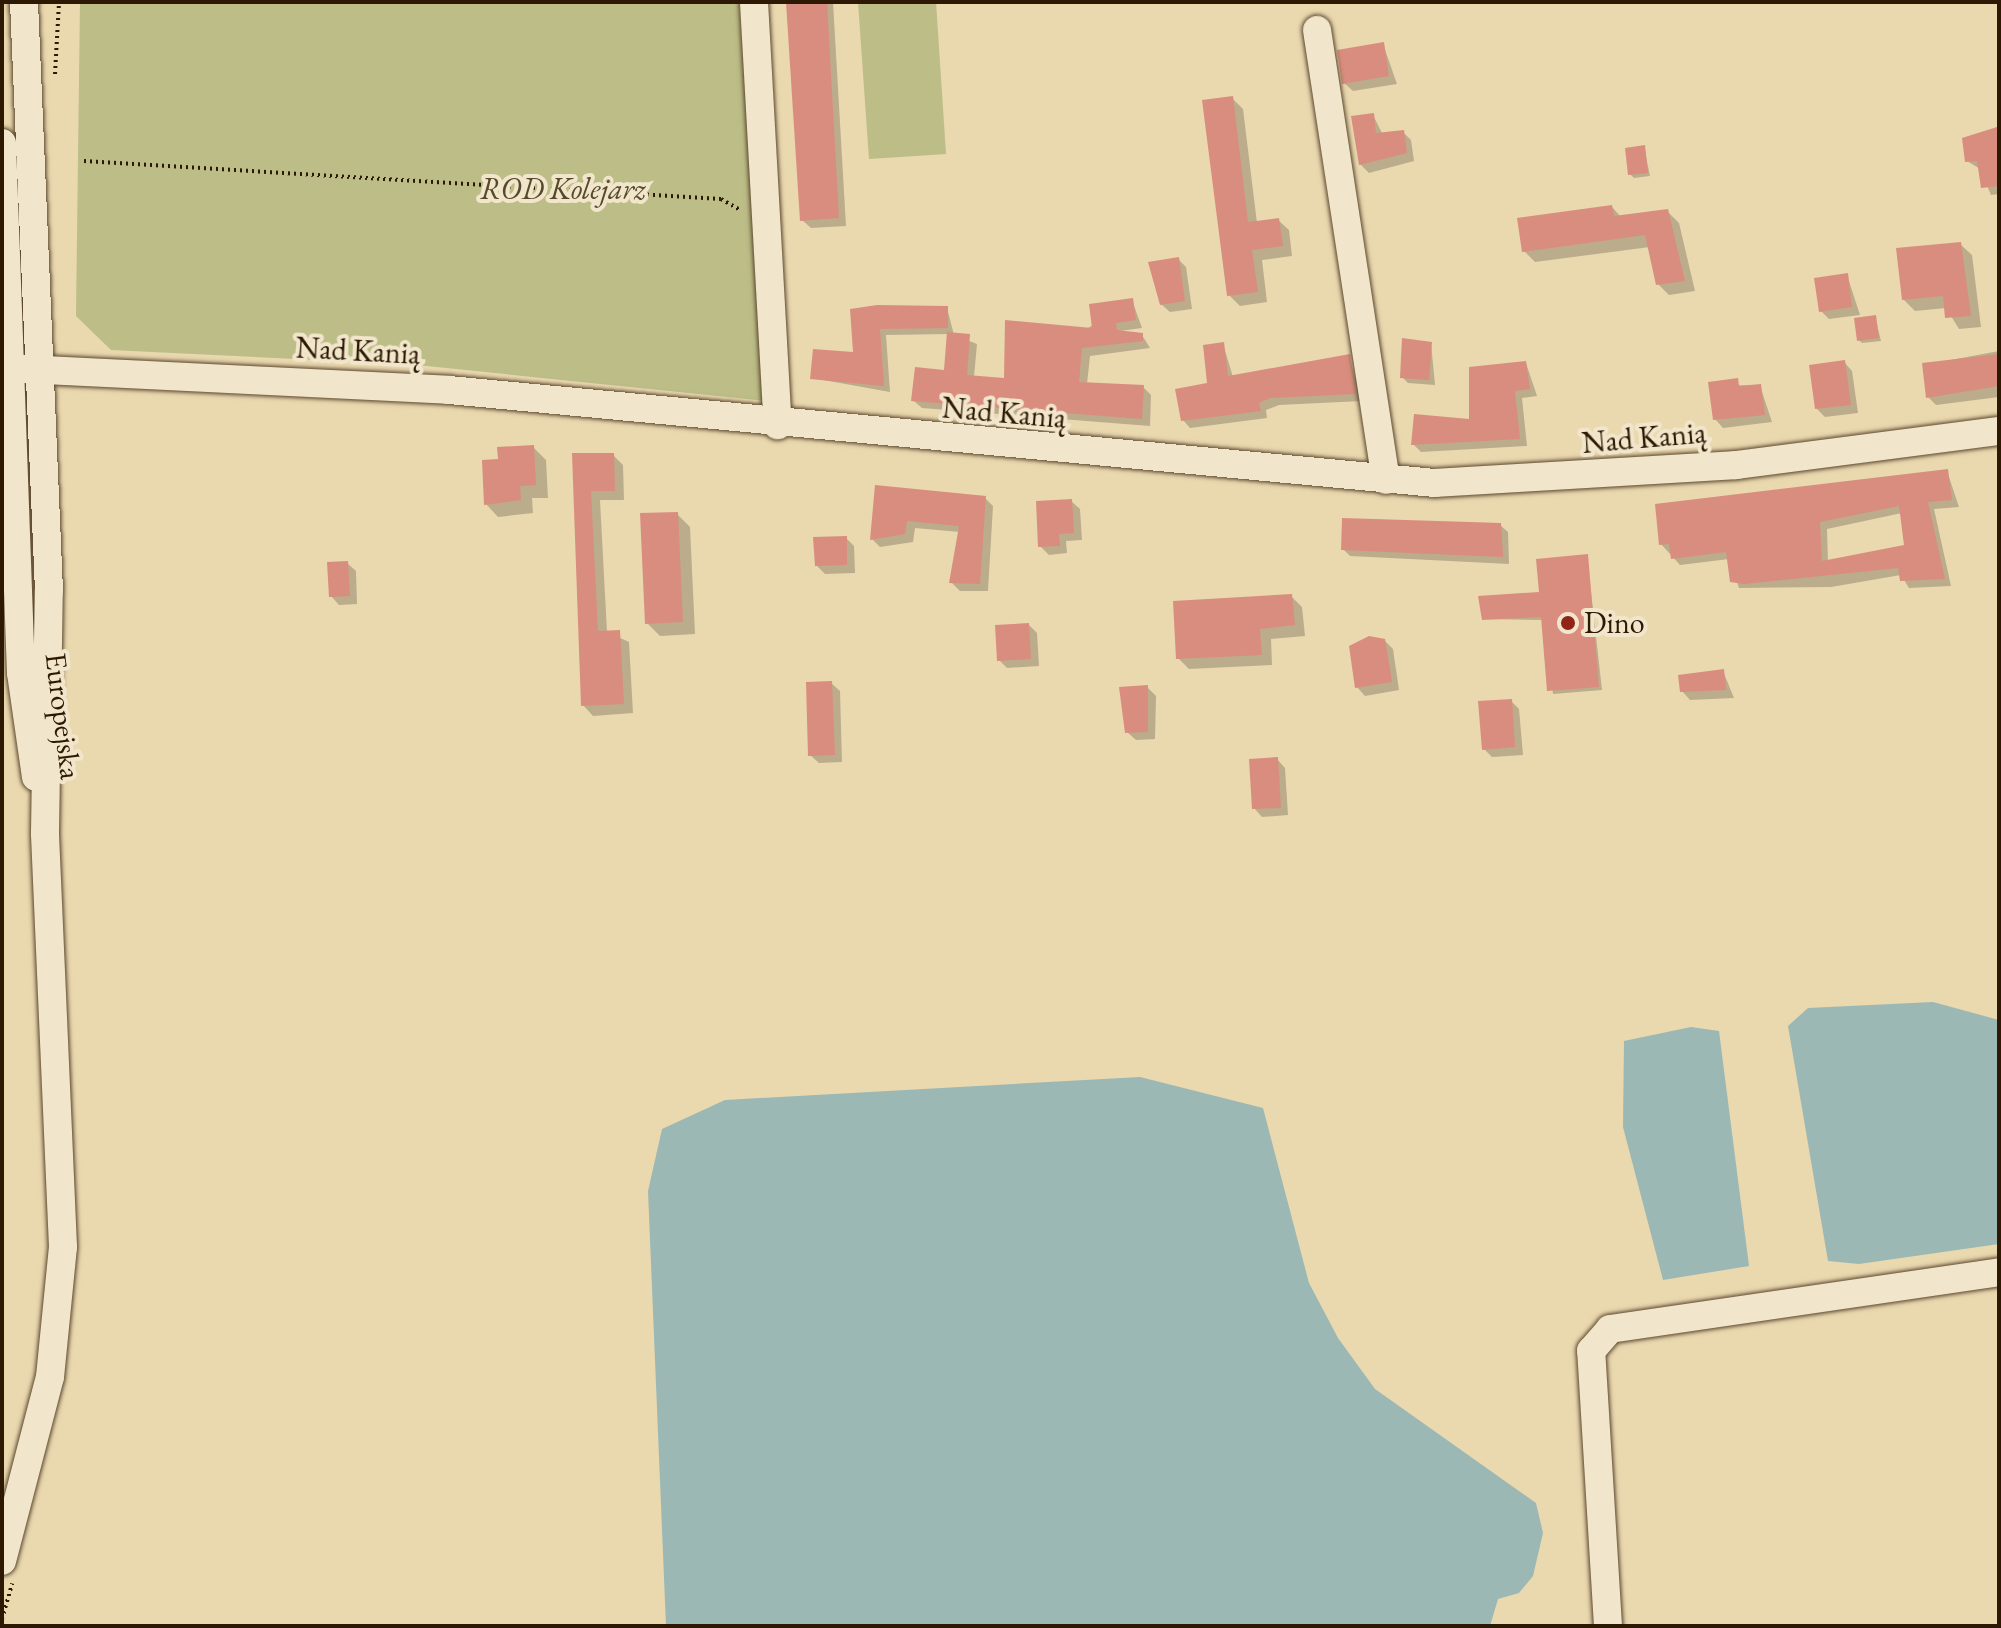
<!DOCTYPE html>
<html>
<head>
<meta charset="utf-8">
<style>
	body { margin:0 }
	#map { position:relative; width:2001px; height:1628px; overflow:hidden; background:#ead8af; font-family:"EB Garamond",serif }
	div>[style] { position:absolute }
	[style*='--x'] { left:calc(var(--x)*1px); top:calc(var(--y)*1px); width:calc(var(--w)*1px); rotate:calc(var(--a)*1deg) }
	.green>* { inset:0; background:#bcbd87 }
	.water>* { inset:0; background:#9bb8b4 }
	.shadow>* { inset:0; background:#0003 }
	.building>* { inset:0; background:#d98d7e }
	.path>* { height:4px; margin-top:-2px; transform-origin:0; background:repeating-linear-gradient(90deg,#2c1803 0 2px,transparent 0 6px) }
	.roads { filter:drop-shadow(0 0 2px #5c482e) drop-shadow(0 0 2px #5c482e) }
	.minor>* { height:28px; margin:-14px; padding:0 14px; transform-origin:14px; border-radius:14px; background:#f1e6cb }
	.dots>* { width:22px; height:22px; translate:-50% -50%; box-sizing:border-box; border:4px solid #f1e6cb; border-radius:50% }
	span { translate:-50% -50%; white-space:nowrap; text-align:center; line-height:1.15; -webkit-text-stroke:8px #f1e6cb; paint-order:stroke }
	.park-label { font-size:30px; color:#574a2b; font-style:italic }
	.street-label { font-size:30px; color:#2c1803 }
	.poi-label { font-size:30px; color:#2c1803 }
	.left { translate:0 -50%; text-align:left }
	.frame { position:absolute; inset:0; border:4px solid #2c1803; pointer-events:none }
</style>
</head>
<body>
<div id="map">
	<div class="green">
		<i style="clip-path:polygon(80px 2px,739px 2px,766px 401px,417px 365px,111px 350px,76px 316px)"></i>
		<i style="clip-path:polygon(858px 2px,936px 2px,946px 154px,869px 159px)"></i>
	</div>
	<div class="water">
		<i style="clip-path:polygon(1933px 1002px,1999px 1020px,1999px 1244px,1859px 1264px,1828px 1261px,1788px 1026px,1808px 1008px)"></i>
		<i style="clip-path:polygon(1691px 1027px,1719px 1031px,1749px 1266px,1663px 1280px,1623px 1127px,1624px 1041px)"></i>
		<i style="clip-path:polygon(1140px 1077px,1263px 1108px,1309px 1283px,1338px 1338px,1375px 1389px,1536px 1503px,1543px 1533px,1533px 1576px,1519px 1593px,1498px 1599px,1490px 1626px,666px 1626px,648px 1191px,662px 1129px,725px 1100px)"></i>
	</div>
	<div class="shadow">
		<i style="clip-path:polygon(789px 2px,833px 2px,846px 226px,811px 228px,802px 220px)"></i>
		<i style="clip-path:polygon(1383px 44px,1397px 84px,1353px 91px,1344px 83px)"></i>
		<i style="clip-path:polygon(1232px 98px,1243px 109px,1257px 223px,1278px 220px,1289px 230px,1292px 256px,1262px 260px,1267px 302px,1240px 306px,1229px 295px)"></i>
		<i style="clip-path:polygon(1373px 115px,1383px 135px,1403px 132px,1411px 140px,1414px 161px,1369px 173px,1360px 164px)"></i>
		<i style="clip-path:polygon(1996px 129px,1999px 194px,1991px 195px,1980px 169px,1967px 161px)"></i>
		<i style="clip-path:polygon(1644px 147px,1650px 176px,1634px 178px,1630px 174px)"></i>
		<i style="clip-path:polygon(1612px 207px,1621px 217px,1667px 211px,1679px 223px,1695px 291px,1669px 295px,1658px 284px,1650px 247px,1535px 262px,1524px 251px)"></i>
		<i style="clip-path:polygon(1960px 244px,1972px 255px,1981px 327px,1959px 329px,1946px 308px,1915px 311px,1903px 299px)"></i>
		<i style="clip-path:polygon(1178px 259px,1186px 267px,1192px 309px,1170px 312px,1161px 304px)"></i>
		<i style="clip-path:polygon(1847px 275px,1860px 315px,1829px 319px,1821px 311px)"></i>
		<i style="clip-path:polygon(1132px 300px,1142px 328px,1120px 331px,1142px 335px,1150px 348px,1090px 356px,1087px 384px,1143px 387px,1151px 395px,1150px 426px,922px 408px,914px 401px,946px 372px,949px 334px,886px 335px,890px 392px,812px 378px,855px 355px,852px 311px,947px 308px,954px 335px,977px 344px,974px 377px,1006px 380px)"></i>
		<i style="clip-path:polygon(1875px 317px,1881px 341px,1862px 343px,1859px 340px)"></i>
		<i style="clip-path:polygon(1431px 343px,1435px 385px,1408px 383px,1402px 377px)"></i>
		<i style="clip-path:polygon(1223px 344px,1233px 377px,1349px 356px,1362px 401px,1279px 405px,1266px 410px,1267px 418px,1190px 428px,1183px 420px,1209px 385px)"></i>
		<i style="clip-path:polygon(1999px 351px,1999px 397px,1936px 405px,1928px 397px,1924px 365px)"></i>
		<i style="clip-path:polygon(1844px 362px,1852px 371px,1858px 413px,1825px 417px,1817px 409px)"></i>
		<i style="clip-path:polygon(1526px 363px,1537px 396px,1522px 398px,1527px 446px,1421px 452px,1413px 444px,1471px 421px)"></i>
		<i style="clip-path:polygon(1710px 384px,1760px 386px,1772px 422px,1723px 428px,1715px 419px)"></i>
		<i style="clip-path:polygon(533px 447px,546px 460px,548px 498px,532px 498px,533px 513px,498px 517px,486px 504px,500px 461px)"></i>
		<i style="clip-path:polygon(574px 455px,613px 455px,623px 465px,624px 500px,600px 500px,607px 632px,629px 642px,633px 713px,593px 716px,583px 705px)"></i>
		<i style="clip-path:polygon(evenodd,1947px 471px,1959px 507px,1934px 509px,1951px 586px,1909px 588px,1901px 575px,1831px 587px,1739px 588px,1729px 559px,1680px 565px,1661px 544px,1947px 471px,1902px 513px,1906px 547px,1828px 562px,1827px 529px,1902px 513px)"></i>
		<i style="clip-path:polygon(877px 487px,985px 498px,993px 506px,988px 591px,960px 591px,952px 583px,960px 532px,915px 528px,913px 542px,880px 547px,872px 539px)"></i>
		<i style="clip-path:polygon(1071px 501px,1080px 509px,1082px 540px,1066px 541px,1067px 553px,1049px 555px,1040px 546px)"></i>
		<i style="clip-path:polygon(677px 514px,690px 527px,695px 634px,660px 636px,647px 623px)"></i>
		<i style="clip-path:polygon(1500px 525px,1508px 532px,1509px 564px,1350px 556px,1343px 549px)"></i>
		<i style="clip-path:polygon(846px 538px,854px 546px,855px 573px,825px 574px,817px 566px)"></i>
		<i style="clip-path:polygon(1587px 556px,1602px 690px,1553px 694px,1543px 620px,1484px 619px,1541px 594px)"></i>
		<i style="clip-path:polygon(347px 563px,356px 571px,357px 604px,339px 605px,331px 596px)"></i>
		<i style="clip-path:polygon(1291px 596px,1302px 607px,1305px 636px,1271px 639px,1272px 665px,1189px 669px,1178px 658px)"></i>
		<i style="clip-path:polygon(1029px 625px,1037px 633px,1039px 666px,1007px 668px,999px 660px)"></i>
		<i style="clip-path:polygon(1384px 640px,1393px 649px,1399px 690px,1365px 696px,1357px 687px)"></i>
		<i style="clip-path:polygon(1723px 671px,1734px 698px,1690px 700px,1682px 691px)"></i>
		<i style="clip-path:polygon(831px 683px,840px 691px,842px 762px,819px 763px,810px 755px)"></i>
		<i style="clip-path:polygon(1147px 687px,1156px 696px,1155px 739px,1136px 740px,1127px 732px)"></i>
		<i style="clip-path:polygon(1511px 701px,1519px 709px,1523px 755px,1492px 757px,1484px 749px)"></i>
		<i style="clip-path:polygon(1277px 759px,1285px 768px,1288px 815px,1262px 817px,1254px 808px)"></i>
	</div>
	<div class="building">
		<i style="clip-path:polygon(786px 2px,827px 2px,839px 218px,800px 221px)"></i>
		<i style="clip-path:polygon(1384px 42px,1389px 76px,1342px 84px,1337px 50px)"></i>
		<i style="clip-path:polygon(1233px 96px,1248px 222px,1279px 218px,1283px 246px,1252px 250px,1258px 292px,1227px 296px,1202px 100px)"></i>
		<i style="clip-path:polygon(1374px 113px,1376px 133px,1404px 130px,1407px 153px,1359px 165px,1351px 116px)"></i>
		<i style="clip-path:polygon(1997px 127px,1999px 186px,1981px 188px,1977px 161px,1965px 162px,1962px 138px)"></i>
		<i style="clip-path:polygon(1645px 145px,1648px 173px,1628px 175px,1625px 148px)"></i>
		<i style="clip-path:polygon(1612px 205px,1614px 216px,1668px 209px,1685px 281px,1656px 285px,1645px 235px,1522px 252px,1517px 218px)"></i>
		<i style="clip-path:polygon(1961px 242px,1971px 316px,1945px 318px,1943px 296px,1902px 300px,1896px 248px)"></i>
		<i style="clip-path:polygon(1179px 257px,1185px 301px,1160px 305px,1148px 262px)"></i>
		<i style="clip-path:polygon(1848px 273px,1852px 307px,1819px 312px,1814px 278px)"></i>
		<i style="clip-path:polygon(1133px 298px,1136px 320px,1116px 323px,1117px 330px,1143px 333px,1143px 341px,1082px 348px,1079px 382px,1144px 385px,1142px 419px,911px 401px,915px 367px,944px 370px,947px 332px,970px 334px,967px 375px,1004px 378px,1005px 320px,1092px 328px,1089px 304px)"></i>
		<i style="clip-path:polygon(877px 305px,948px 306px,948px 328px,880px 329px,884px 386px,810px 379px,813px 349px,853px 352px,850px 309px)"></i>
		<i style="clip-path:polygon(1876px 315px,1879px 338px,1857px 341px,1854px 318px)"></i>
		<i style="clip-path:polygon(1402px 338px,1432px 342px,1429px 380px,1400px 378px)"></i>
		<i style="clip-path:polygon(1224px 342px,1228px 376px,1350px 354px,1356px 394px,1270px 398px,1259px 403px,1261px 411px,1181px 421px,1175px 389px,1207px 383px,1203px 345px)"></i>
		<i style="clip-path:polygon(1999px 354px,1999px 386px,1926px 398px,1922px 363px)"></i>
		<i style="clip-path:polygon(1845px 360px,1851px 405px,1815px 409px,1809px 365px)"></i>
		<i style="clip-path:polygon(1526px 361px,1530px 389px,1515px 391px,1520px 439px,1411px 445px,1414px 414px,1469px 419px,1469px 367px)"></i>
		<i style="clip-path:polygon(1738px 378px,1739px 386px,1761px 384px,1765px 415px,1713px 420px,1708px 382px)"></i>
		<i style="clip-path:polygon(534px 445px,536px 485px,520px 486px,521px 500px,484px 505px,482px 460px,498px 459px,497px 447px)"></i>
		<i style="clip-path:polygon(572px 453px,614px 453px,615px 491px,591px 491px,598px 631px,620px 630px,624px 704px,581px 706px)"></i>
		<i style="clip-path:polygon(evenodd,1948px 469px,1952px 500px,1928px 502px,1945px 579px,1900px 581px,1898px 568px,1744px 584px,1730px 582px,1726px 552px,1671px 559px,1669px 544px,1659px 545px,1655px 504px,1948px 469px,1899px 506px,1904px 545px,1822px 561px,1820px 522px,1899px 506px)"></i>
		<i style="clip-path:polygon(875px 485px,986px 496px,980px 584px,949px 583px,959px 526px,907px 521px,905px 534px,870px 540px)"></i>
		<i style="clip-path:polygon(1072px 499px,1074px 533px,1059px 534px,1060px 546px,1038px 547px,1036px 501px)"></i>
		<i style="clip-path:polygon(678px 512px,683px 622px,645px 624px,640px 513px)"></i>
		<i style="clip-path:polygon(1342px 518px,1501px 523px,1503px 557px,1341px 550px)"></i>
		<i style="clip-path:polygon(847px 536px,847px 565px,815px 566px,813px 537px)"></i>
		<i style="clip-path:polygon(1588px 554px,1599px 687px,1547px 691px,1541px 617px,1482px 620px,1478px 596px,1539px 592px,1536px 559px)"></i>
		<i style="clip-path:polygon(348px 561px,350px 596px,329px 597px,327px 562px)"></i>
		<i style="clip-path:polygon(1292px 594px,1295px 625px,1260px 629px,1262px 655px,1176px 659px,1173px 601px)"></i>
		<i style="clip-path:polygon(1029px 623px,1031px 659px,997px 661px,995px 625px)"></i>
		<i style="clip-path:polygon(1369px 636px,1385px 639px,1392px 682px,1355px 688px,1349px 646px)"></i>
		<i style="clip-path:polygon(1724px 669px,1726px 690px,1680px 692px,1678px 675px)"></i>
		<i style="clip-path:polygon(832px 681px,835px 755px,808px 756px,806px 682px)"></i>
		<i style="clip-path:polygon(1148px 685px,1148px 732px,1125px 733px,1119px 687px)"></i>
		<i style="clip-path:polygon(1512px 699px,1515px 747px,1482px 750px,1478px 701px)"></i>
		<i style="clip-path:polygon(1278px 757px,1281px 808px,1252px 809px,1249px 759px)"></i>
	</div>
	<div class="path">
		<i style="--x:55;--y:74;--w:72;--a:-86.8"></i>
		<i style="--x:84;--y:161;--w:638;--a:3.41"></i>
		<i style="--x:721;--y:199;--w:22;--a:30"></i>
		<i style="--x:2;--y:1619;--w:37;--a:-74"></i>
	</div>
	<div class="roads">
		<div class="minor">
			<i style="--x:754;--y:2;--w:424;--a:86.8"></i>
			<i style="--x:1317;--y:30;--w:455;--a:81.3"></i>
			<i style="--x:2;--y:143;--w:530;--a:87.95"></i>
			<i style="--x:21;--y:673;--w:105;--a:81.8"></i>
			<i style="--x:2;--y:368;--w:448;--a:2.8"></i>
			<i style="--x:449;--y:390;--w:990;--a:5.39"></i>
			<i style="--x:1435;--y:483;--w:302;--a:-3.4"></i>
			<i style="--x:1736;--y:465;--w:265;--a:-7.4"></i>
			<i style="--x:2;--y:1561;--w:190;--a:-75.4"></i>
			<i style="--x:50;--y:1377;--w:131;--a:-84.3"></i>
			<i style="--x:63;--y:1247;--w:414;--a:-92.5"></i>
			<i style="--x:45;--y:833;--w:242;--a:-89.1"></i>
			<i style="--x:49;--y:591;--w:590;--a:-92.43"></i>
			<i style="--x:1608;--y:1626;--w:276;--a:-93.5"></i>
			<i style="--x:1591;--y:1351;--w:29;--a:-49"></i>
			<i style="--x:1610;--y:1329;--w:393;--a:-8.3"></i>
		</div>
	</div>
	<div class="dots">
		<i style="left:1568px;top:623px;background:#8f2418"></i>
	</div>
	<div class="park-label">
		<span style="left:563px;top:189px">ROD Kolejarz</span>
	</div>
	<div class="street-label">
		<span style="left:358px;top:351px;rotate:3deg">Nad Kanią</span>
		<span style="left:1004px;top:413px;rotate:5deg">Nad Kanią</span>
		<span style="left:1644px;top:438px;rotate:-5deg">Nad Kanią</span>
		<span style="left:63px;top:716px;rotate:83deg">Europejska</span>
	</div>
	<div class="poi-label">
		<span class="left" style="left:1584px;top:623px">Dino</span>
	</div>
	<div class="frame"></div>
</div>
</body>
</html>
